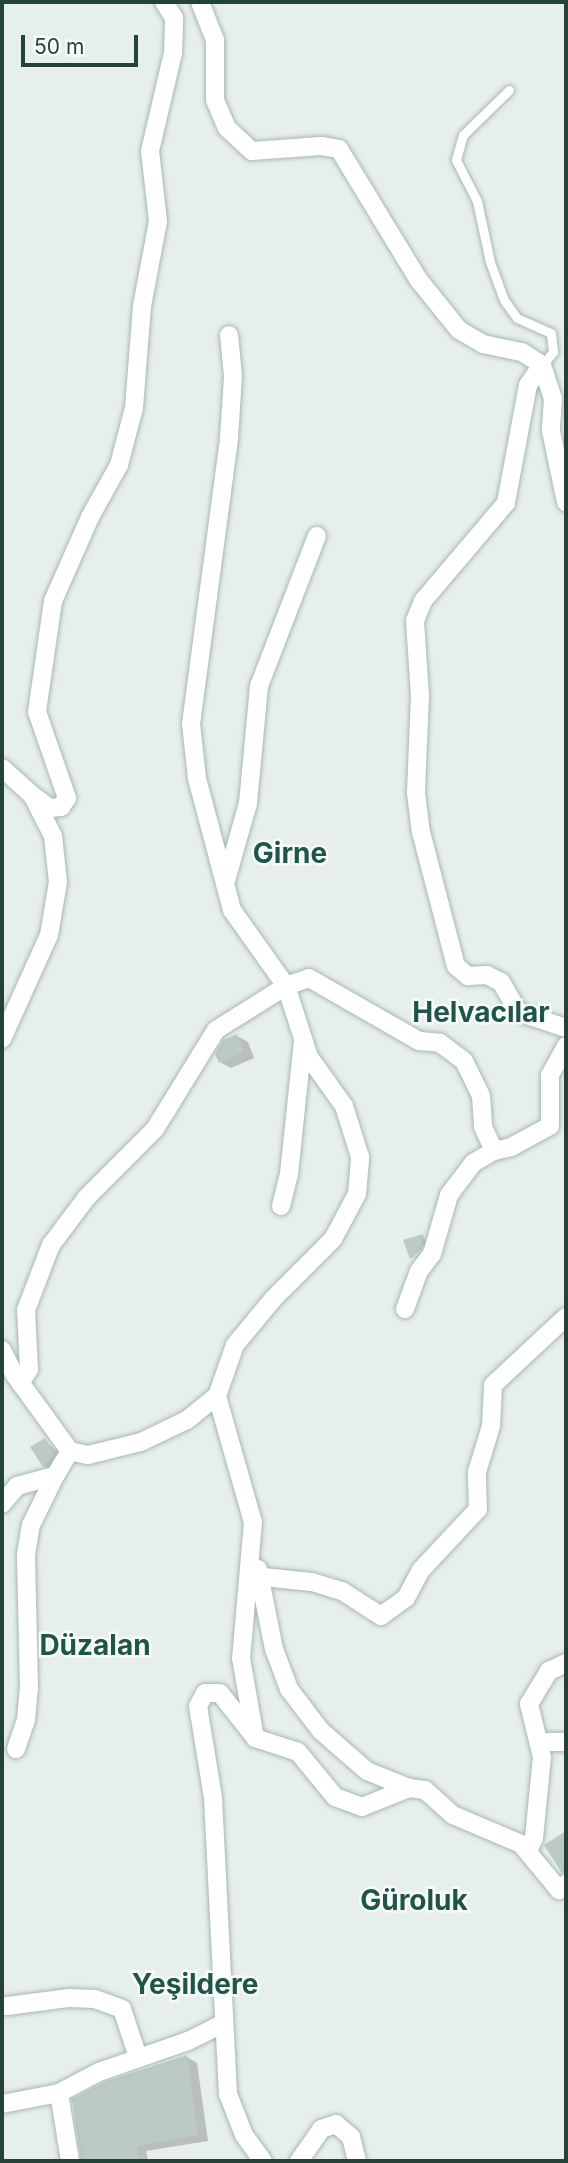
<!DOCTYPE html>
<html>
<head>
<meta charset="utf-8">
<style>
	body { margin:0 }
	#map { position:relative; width:568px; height:2163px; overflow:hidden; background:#e6efeb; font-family:Inter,sans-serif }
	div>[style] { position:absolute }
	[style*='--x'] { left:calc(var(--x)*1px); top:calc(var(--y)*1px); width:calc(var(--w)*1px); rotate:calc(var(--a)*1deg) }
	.shadow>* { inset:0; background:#0003 }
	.building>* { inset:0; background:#bbcac4 }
	.roads { filter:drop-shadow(0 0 2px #a8b8b2) drop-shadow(0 0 2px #a8b8b2) }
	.service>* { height:9px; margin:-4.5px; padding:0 4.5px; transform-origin:4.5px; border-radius:4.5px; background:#fff }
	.minor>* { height:18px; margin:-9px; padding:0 9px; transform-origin:9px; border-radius:9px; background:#fff }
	span { translate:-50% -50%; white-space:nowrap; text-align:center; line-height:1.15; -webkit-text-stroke:5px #f7fbf9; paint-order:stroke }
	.district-label { font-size:28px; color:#1f5548; font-weight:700 }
	.frame { position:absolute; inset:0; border:4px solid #24423a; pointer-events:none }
	.scale { position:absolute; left:21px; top:35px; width:117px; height:32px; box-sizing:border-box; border:4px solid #24423a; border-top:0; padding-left:9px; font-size:21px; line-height:24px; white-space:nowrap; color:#24423a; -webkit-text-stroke:5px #f7fbf9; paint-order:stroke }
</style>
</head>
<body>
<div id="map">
	<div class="shadow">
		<i style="clip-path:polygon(237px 1036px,248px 1042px,254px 1058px,231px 1068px,220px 1062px)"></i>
		<i style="clip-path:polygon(423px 1236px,427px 1242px,412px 1258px,406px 1241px)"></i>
		<i style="clip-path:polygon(427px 1247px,426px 1252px,413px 1259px)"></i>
		<i style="clip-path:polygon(45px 1440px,65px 1460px,55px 1472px,44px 1466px,33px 1447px)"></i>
		<i style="clip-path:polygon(187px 2057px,197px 2063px,208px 2141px,146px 2151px,148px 2161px,83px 2161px,82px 2135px)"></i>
	</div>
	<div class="building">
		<i style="clip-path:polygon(237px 1034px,244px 1052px,219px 1063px,215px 1054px,223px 1040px)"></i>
		<i style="clip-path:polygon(423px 1234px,422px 1249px,410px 1259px,403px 1240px)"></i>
		<i style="clip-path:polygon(45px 1438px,55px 1454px,43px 1467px,30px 1447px)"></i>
		<i style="clip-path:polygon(566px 1831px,566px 1873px,562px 1873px,544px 1845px)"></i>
		<i style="clip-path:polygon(187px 2055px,198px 2135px,137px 2146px,139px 2161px,81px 2161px,72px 2099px,104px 2082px)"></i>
	</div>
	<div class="roads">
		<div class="service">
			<i style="--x:509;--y:90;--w:64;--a:135.6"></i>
			<i style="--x:463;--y:135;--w:26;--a:106"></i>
			<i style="--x:456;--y:160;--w:46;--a:62.9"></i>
			<i style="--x:477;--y:201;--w:62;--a:78"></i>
			<i style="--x:490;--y:262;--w:40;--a:69.8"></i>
			<i style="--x:504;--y:300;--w:22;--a:54"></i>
			<i style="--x:517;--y:318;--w:37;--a:24"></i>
			<i style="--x:551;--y:333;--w:19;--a:84"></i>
			<i style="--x:553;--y:352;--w:17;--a:130"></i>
		</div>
		<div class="minor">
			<i style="--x:200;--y:2;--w:41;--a:68.5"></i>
			<i style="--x:215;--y:40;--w:60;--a:90"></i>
			<i style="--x:215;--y:100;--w:30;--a:67"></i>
			<i style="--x:227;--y:128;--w:34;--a:43"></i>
			<i style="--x:252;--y:151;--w:69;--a:-4.1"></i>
			<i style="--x:321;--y:146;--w:18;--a:9"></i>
			<i style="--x:339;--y:149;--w:152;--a:58.7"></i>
			<i style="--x:418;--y:279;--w:65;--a:51.2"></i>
			<i style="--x:459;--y:330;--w:28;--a:30"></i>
			<i style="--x:483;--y:344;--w:40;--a:12"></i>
			<i style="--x:522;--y:352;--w:24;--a:33"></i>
			<i style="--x:542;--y:365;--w:36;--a:72"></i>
			<i style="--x:553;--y:399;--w:32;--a:94"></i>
			<i style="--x:551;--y:431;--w:73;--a:78.1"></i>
			<i style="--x:542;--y:365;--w:24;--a:125"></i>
			<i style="--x:528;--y:385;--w:120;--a:100.6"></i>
			<i style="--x:506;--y:503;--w:128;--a:130.3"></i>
			<i style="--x:423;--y:601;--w:22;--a:112"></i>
			<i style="--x:415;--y:621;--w:75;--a:86.2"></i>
			<i style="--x:420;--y:696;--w:97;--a:92.4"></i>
			<i style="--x:416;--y:793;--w:39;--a:83"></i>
			<i style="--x:421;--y:832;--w:138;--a:75.4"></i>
			<i style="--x:456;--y:966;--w:16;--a:40"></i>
			<i style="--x:468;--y:976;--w:19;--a:-3"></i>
			<i style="--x:487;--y:975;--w:16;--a:27"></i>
			<i style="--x:501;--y:982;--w:34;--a:60"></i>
			<i style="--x:518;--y:1012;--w:51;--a:18.4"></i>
			<i style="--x:2;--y:768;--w:40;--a:42"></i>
			<i style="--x:32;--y:795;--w:46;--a:62.9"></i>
			<i style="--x:53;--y:836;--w:46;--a:83.8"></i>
			<i style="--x:58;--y:882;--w:54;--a:99.6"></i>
			<i style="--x:49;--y:935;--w:114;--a:114.3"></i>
			<i style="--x:32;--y:795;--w:22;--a:36"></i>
			<i style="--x:50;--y:808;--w:11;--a:-5"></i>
			<i style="--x:61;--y:807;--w:11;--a:-56"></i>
			<i style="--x:67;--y:798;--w:91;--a:-109.2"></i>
			<i style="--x:37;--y:712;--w:112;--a:-81.8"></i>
			<i style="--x:53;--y:601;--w:92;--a:-66.2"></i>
			<i style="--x:90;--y:517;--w:60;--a:-60.9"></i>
			<i style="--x:119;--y:465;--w:59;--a:-75.3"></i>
			<i style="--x:134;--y:408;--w:102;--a:-85.5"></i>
			<i style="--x:142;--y:306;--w:86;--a:-79.3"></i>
			<i style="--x:158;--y:221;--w:70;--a:-96.5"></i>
			<i style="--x:150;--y:151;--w:101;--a:-76.8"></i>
			<i style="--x:173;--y:53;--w:35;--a:-88"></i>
			<i style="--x:174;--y:18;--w:19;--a:-122"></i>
			<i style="--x:225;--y:884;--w:84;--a:-74.1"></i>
			<i style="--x:248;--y:803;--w:118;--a:-84.6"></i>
			<i style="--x:259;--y:686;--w:161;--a:-68.9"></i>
			<i style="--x:281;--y:1206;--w:33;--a:-76"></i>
			<i style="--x:289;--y:1174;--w:135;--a:-84"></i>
			<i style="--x:405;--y:1309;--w:40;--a:-69.8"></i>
			<i style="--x:419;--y:1271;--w:21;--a:-53"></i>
			<i style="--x:432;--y:1254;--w:61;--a:-73.9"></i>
			<i style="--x:449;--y:1195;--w:40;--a:-53"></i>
			<i style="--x:473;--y:1163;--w:24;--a:-30"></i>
			<i style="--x:2;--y:1350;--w:27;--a:63"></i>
			<i style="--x:14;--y:1374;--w:95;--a:54"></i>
			<i style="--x:70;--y:1451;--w:18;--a:13"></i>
			<i style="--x:88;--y:1455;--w:55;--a:-13.8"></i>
			<i style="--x:141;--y:1442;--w:51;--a:-25.6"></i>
			<i style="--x:187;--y:1420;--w:38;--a:-39"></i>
			<i style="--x:217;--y:1396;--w:54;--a:-70.6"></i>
			<i style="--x:235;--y:1345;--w:60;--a:-50.4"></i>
			<i style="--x:273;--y:1299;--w:85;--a:-45"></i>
			<i style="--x:333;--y:1239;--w:51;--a:-61.9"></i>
			<i style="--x:357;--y:1194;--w:37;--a:-85"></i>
			<i style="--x:360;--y:1157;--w:53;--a:-107.4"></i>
			<i style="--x:344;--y:1106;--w:60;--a:-125.5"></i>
			<i style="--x:309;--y:1057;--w:75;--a:-107.9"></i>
			<i style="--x:286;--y:986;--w:93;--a:-125.4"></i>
			<i style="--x:232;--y:910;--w:137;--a:-104.9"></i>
			<i style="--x:197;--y:778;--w:54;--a:-96.3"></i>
			<i style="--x:191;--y:724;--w:289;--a:-82.4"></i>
			<i style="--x:229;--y:438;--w:62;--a:-86.3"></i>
			<i style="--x:233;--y:376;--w:41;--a:-95.6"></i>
			<i style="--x:20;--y:1383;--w:17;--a:-57"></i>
			<i style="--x:29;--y:1369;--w:59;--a:-92.9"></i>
			<i style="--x:26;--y:1310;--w:70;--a:-69"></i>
			<i style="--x:51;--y:1245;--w:60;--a:-53.1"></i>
			<i style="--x:87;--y:1197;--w:96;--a:-45"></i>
			<i style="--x:155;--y:1129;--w:116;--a:-58.4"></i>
			<i style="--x:216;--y:1030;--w:83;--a:-32.2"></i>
			<i style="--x:286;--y:986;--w:24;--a:-19"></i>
			<i style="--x:309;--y:978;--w:127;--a:29.8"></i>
			<i style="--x:419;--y:1041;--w:21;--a:5"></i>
			<i style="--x:440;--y:1043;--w:30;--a:37"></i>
			<i style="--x:464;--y:1061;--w:39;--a:64"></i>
			<i style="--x:481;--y:1096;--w:31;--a:86"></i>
			<i style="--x:483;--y:1127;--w:26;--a:65"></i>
			<i style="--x:494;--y:1151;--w:17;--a:-13"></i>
			<i style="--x:511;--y:1147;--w:44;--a:-28.3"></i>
			<i style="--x:550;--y:1126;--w:51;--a:-90"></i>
			<i style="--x:550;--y:1075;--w:33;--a:-61"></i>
			<i style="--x:217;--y:1396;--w:131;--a:74.1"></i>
			<i style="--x:253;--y:1522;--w:137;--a:95"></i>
			<i style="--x:241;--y:1658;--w:81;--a:80.1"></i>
			<i style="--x:255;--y:1738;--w:45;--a:18"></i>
			<i style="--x:298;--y:1752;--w:58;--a:50.6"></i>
			<i style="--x:335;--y:1797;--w:29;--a:20"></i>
			<i style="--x:362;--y:1807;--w:51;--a:-22"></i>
			<i style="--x:409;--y:1788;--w:16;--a:7"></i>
			<i style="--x:425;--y:1790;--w:38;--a:42"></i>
			<i style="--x:453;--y:1815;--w:74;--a:23.1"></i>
			<i style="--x:521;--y:1844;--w:60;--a:50.4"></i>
			<i style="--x:559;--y:1890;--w:9;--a:-41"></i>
			<i style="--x:2;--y:1504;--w:23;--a:-50"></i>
			<i style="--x:17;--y:1486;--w:39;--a:-15"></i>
			<i style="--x:55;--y:1476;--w:29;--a:-59"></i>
			<i style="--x:258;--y:1569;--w:82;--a:78.7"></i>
			<i style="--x:274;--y:1649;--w:43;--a:69.4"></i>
			<i style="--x:289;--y:1689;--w:53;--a:52.7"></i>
			<i style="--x:321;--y:1731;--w:61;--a:41"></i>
			<i style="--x:367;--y:1771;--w:45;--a:22"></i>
			<i style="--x:263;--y:1577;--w:49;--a:5.8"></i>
			<i style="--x:312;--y:1582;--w:31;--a:17"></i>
			<i style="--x:342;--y:1591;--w:46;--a:32.7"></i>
			<i style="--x:381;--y:1616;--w:31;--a:-36"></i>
			<i style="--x:406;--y:1598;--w:32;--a:-62"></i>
			<i style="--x:421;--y:1570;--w:83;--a:-46.9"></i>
			<i style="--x:478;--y:1509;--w:37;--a:-92"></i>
			<i style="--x:477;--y:1472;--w:48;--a:-73.1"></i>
			<i style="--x:491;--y:1426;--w:41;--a:-87.2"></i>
			<i style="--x:493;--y:1385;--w:100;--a:-43"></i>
			<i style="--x:253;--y:1735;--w:53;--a:-128.2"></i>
			<i style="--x:220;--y:1693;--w:15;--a:180"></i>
			<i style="--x:205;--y:1693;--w:15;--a:118"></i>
			<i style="--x:198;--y:1706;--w:93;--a:80.7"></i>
			<i style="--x:213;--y:1798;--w:296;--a:87.1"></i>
			<i style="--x:228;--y:2094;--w:44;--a:68.7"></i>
			<i style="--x:244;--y:2135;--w:32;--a:54"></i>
			<i style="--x:538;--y:1742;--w:28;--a:0"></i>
			<i style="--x:16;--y:1749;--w:31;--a:-71"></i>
			<i style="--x:26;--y:1720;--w:32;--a:-85"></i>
			<i style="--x:29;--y:1688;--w:133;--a:-91.3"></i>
			<i style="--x:26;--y:1555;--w:30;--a:-81"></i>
			<i style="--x:31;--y:1525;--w:55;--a:-63.9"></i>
			<i style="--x:528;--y:1851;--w:14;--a:-65"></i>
			<i style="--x:534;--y:1838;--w:81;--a:-84.4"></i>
			<i style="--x:542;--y:1757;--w:55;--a:-103.8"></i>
			<i style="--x:529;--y:1704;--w:39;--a:-59"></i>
			<i style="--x:549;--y:1671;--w:19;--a:-25"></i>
			<i style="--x:7;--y:2006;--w:63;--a:-7.4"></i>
			<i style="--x:69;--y:1998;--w:26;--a:2"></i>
			<i style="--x:95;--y:1999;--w:29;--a:20"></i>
			<i style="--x:122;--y:2009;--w:51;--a:71.6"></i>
			<i style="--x:59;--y:2093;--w:69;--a:80.8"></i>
			<i style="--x:2;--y:2104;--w:58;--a:-10.9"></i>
			<i style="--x:59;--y:2093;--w:45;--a:-27.7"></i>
			<i style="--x:99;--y:2072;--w:94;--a:-19.2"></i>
			<i style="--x:188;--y:2041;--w:40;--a:-26.6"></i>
			<i style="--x:299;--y:2161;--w:39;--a:-55"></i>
			<i style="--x:321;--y:2129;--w:16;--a:-18"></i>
			<i style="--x:336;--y:2124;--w:20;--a:41"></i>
			<i style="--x:351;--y:2137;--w:25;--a:76"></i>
		</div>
	</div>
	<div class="district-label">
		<span style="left:290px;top:853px">Girne</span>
		<span style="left:481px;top:1012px">Helvacılar</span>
		<span style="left:95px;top:1645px">Düzalan</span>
		<span style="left:414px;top:1900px">Güroluk</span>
		<span style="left:195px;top:1984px">Yeşildere</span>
	</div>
	<div class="frame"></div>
	<div class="scale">50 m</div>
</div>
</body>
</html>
